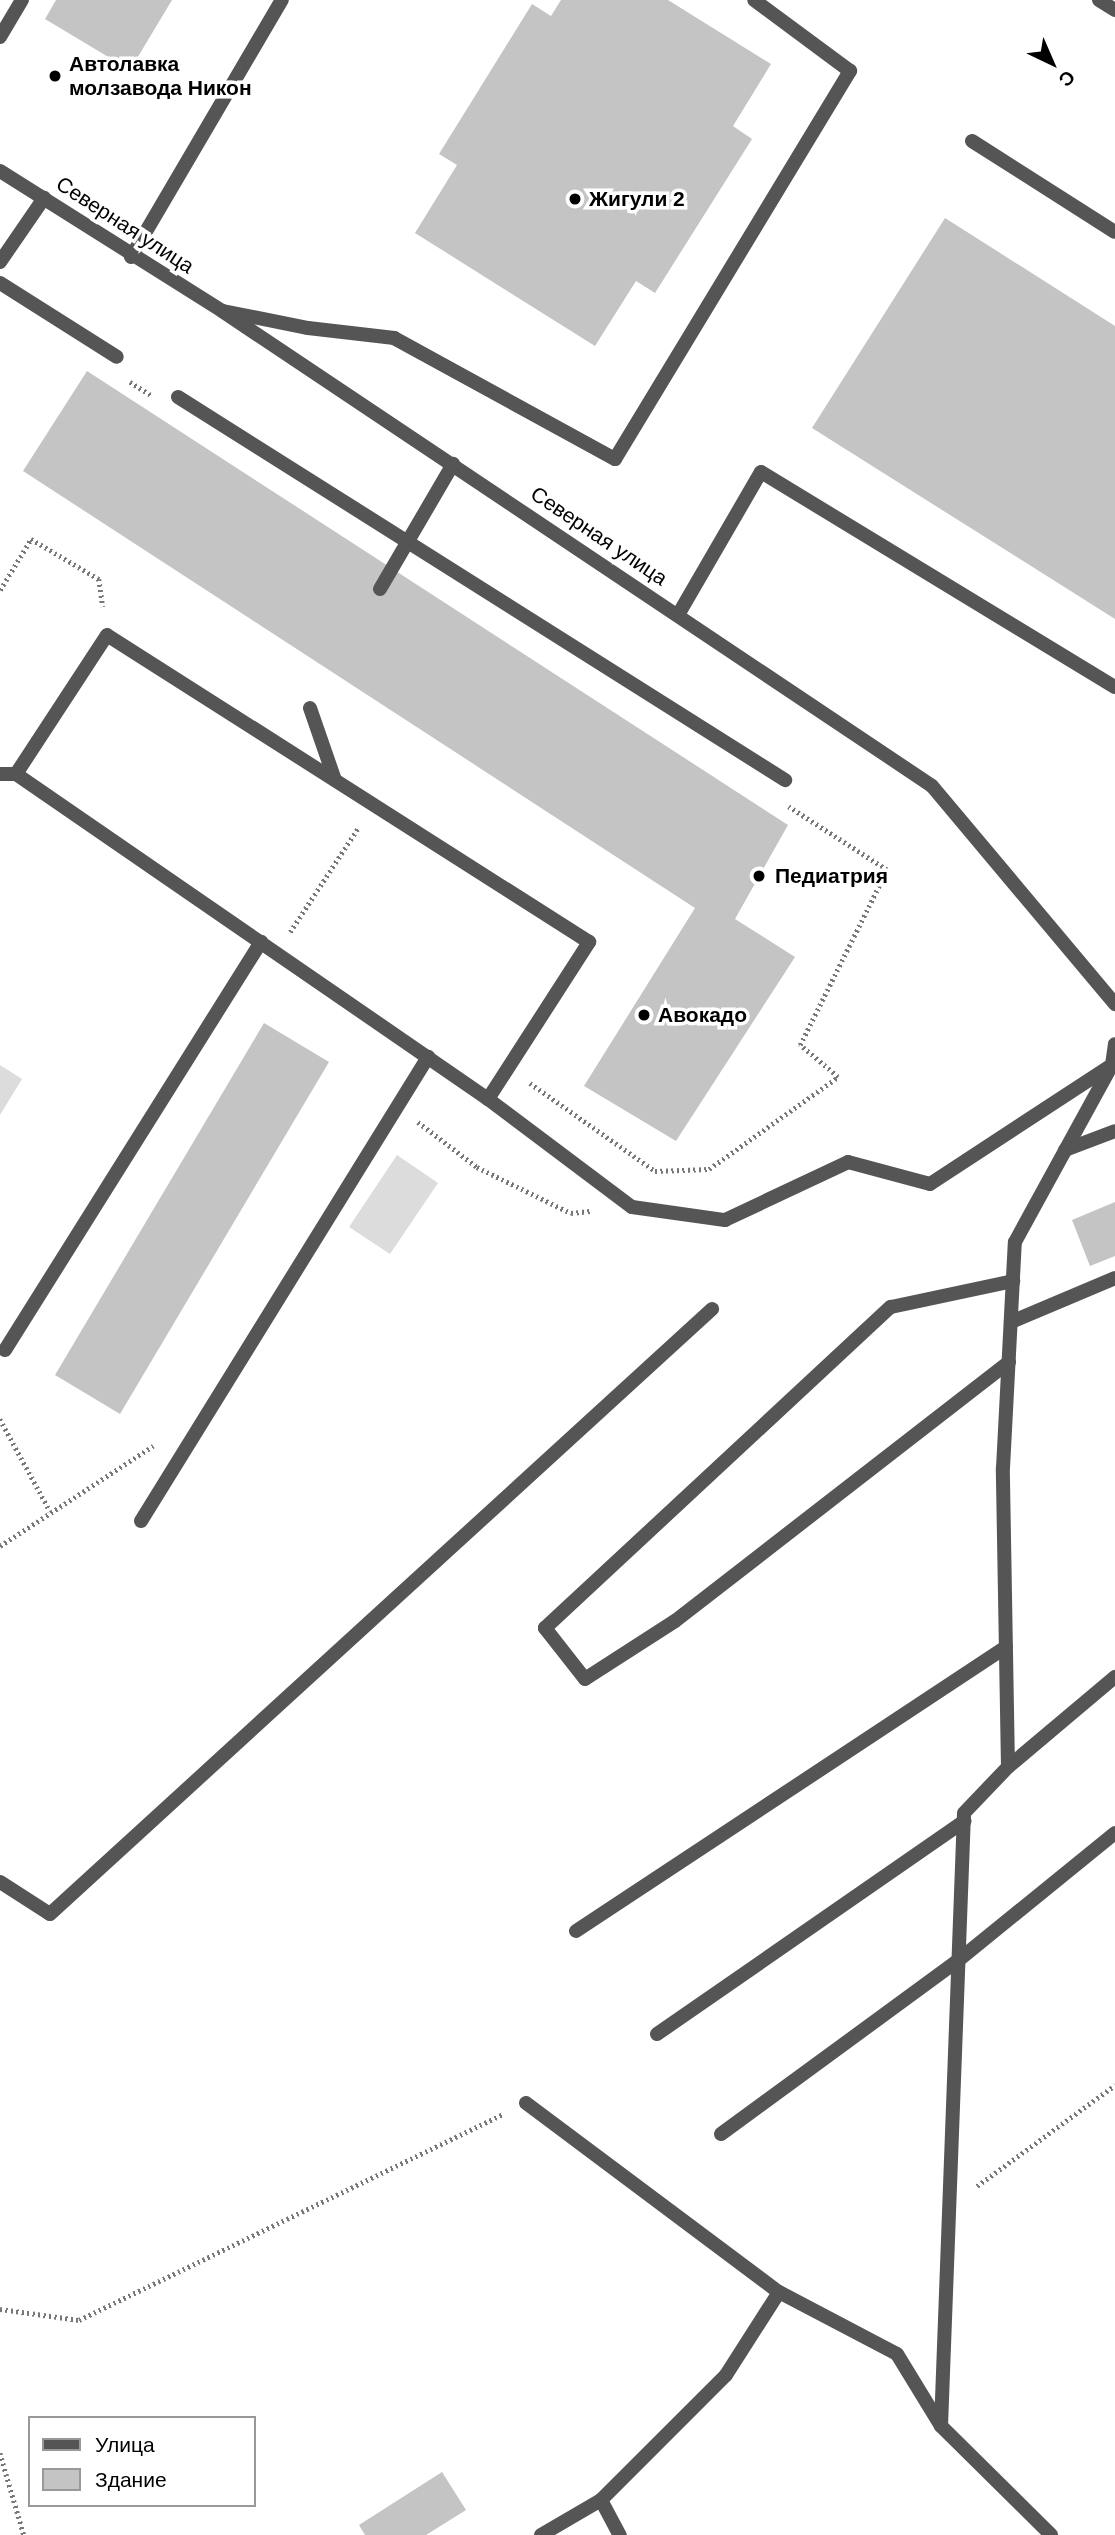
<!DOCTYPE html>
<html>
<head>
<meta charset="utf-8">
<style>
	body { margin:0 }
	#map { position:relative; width:1115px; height:2535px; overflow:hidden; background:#fff; font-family:Arial,sans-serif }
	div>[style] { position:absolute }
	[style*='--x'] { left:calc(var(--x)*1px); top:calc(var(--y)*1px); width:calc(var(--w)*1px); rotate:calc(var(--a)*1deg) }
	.green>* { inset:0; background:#dcdcdc }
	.building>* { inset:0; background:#c4c4c4 }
	.path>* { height:4.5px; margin-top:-2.25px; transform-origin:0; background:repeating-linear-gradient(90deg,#777 0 2px,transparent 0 5.5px) }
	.lane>* { height:14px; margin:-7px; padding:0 7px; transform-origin:7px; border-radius:7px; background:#555 }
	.street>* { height:14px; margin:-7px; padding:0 7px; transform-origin:7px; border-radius:7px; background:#555 }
	.dots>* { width:19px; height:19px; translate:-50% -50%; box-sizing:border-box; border:4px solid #fff; border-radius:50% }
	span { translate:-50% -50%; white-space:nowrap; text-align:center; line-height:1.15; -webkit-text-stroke:7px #fff; paint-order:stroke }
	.poi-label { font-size:21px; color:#000; font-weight:700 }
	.left { translate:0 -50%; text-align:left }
	.street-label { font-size:21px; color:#000 }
	.legend { position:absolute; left:28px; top:2416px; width:228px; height:91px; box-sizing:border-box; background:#fff; border:2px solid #999; margin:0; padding:9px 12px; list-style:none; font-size:21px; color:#000 }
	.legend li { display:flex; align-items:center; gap:14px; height:35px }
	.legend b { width:35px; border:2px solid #999 }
	.north { position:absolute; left:1017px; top:28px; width:70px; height:70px; -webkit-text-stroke:5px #fff; paint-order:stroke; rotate:136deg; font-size:19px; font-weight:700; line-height:28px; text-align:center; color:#000 }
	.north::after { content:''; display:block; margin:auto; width:24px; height:32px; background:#000; clip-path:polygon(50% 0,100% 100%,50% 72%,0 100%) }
</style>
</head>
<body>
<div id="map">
	<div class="green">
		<i style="clip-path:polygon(0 1065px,22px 1079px,0 1115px)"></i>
		<i style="clip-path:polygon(397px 1155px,438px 1183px,390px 1254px,349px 1227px)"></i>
	</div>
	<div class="building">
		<i style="clip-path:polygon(56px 0,172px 0,130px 70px,45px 19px)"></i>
		<i style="clip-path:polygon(561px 0,668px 0,771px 64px,733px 126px,752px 139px,655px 293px,636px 281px,595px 346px,415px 233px,457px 165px,439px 154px,532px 4px,551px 16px)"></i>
		<i style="clip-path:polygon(945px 218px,1115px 326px,1115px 619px,812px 428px)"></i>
		<i style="clip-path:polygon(87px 371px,788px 825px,735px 919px,795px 957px,676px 1141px,584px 1086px,695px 908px,23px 471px)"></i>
		<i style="clip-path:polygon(264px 1023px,329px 1062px,120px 1414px,55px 1375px)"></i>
		<i style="clip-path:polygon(1115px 1202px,1115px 1256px,1090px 1266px,1072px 1220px)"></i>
		<i style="clip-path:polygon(442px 2472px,466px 2510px,426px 2535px,365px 2535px,359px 2525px)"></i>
	</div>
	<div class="path">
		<i style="--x:130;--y:382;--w:26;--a:32"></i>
		<i style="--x:0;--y:590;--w:60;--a:-58.7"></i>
		<i style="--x:31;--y:539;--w:79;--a:30.5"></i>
		<i style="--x:99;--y:579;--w:28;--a:82"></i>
		<i style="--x:290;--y:932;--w:124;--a:-56.8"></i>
		<i style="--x:530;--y:1083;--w:153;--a:35.1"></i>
		<i style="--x:655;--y:1171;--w:54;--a:-2.1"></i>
		<i style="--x:709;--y:1169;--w:158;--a:-35.5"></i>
		<i style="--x:838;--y:1077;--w:50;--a:-139.9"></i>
		<i style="--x:800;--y:1045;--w:195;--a:-63.6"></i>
		<i style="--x:887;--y:870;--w:117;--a:-147.3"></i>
		<i style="--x:418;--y:1122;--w:74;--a:37.3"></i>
		<i style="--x:477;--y:1167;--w:105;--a:26.1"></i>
		<i style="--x:571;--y:1213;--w:19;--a:-6"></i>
		<i style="--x:0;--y:1419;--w:105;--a:61.5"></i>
		<i style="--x:0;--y:1546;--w:183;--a:-33.2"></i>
		<i style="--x:977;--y:2186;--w:171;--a:-36.2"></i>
		<i style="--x:0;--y:2309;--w:80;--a:7.9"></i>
		<i style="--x:79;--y:2320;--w:472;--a:-25.9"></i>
		<i style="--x:0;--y:2453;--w:85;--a:73.7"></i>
	</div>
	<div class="lane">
		<i style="--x:1099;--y:0;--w:19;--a:32"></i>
		<i style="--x:0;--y:37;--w:43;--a:-59.3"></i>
		<i style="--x:972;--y:141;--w:169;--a:32.5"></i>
		<i style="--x:0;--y:262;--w:78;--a:-55.5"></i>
		<i style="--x:0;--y:283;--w:138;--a:32.3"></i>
		<i style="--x:223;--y:311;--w:87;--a:11.3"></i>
		<i style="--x:308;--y:328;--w:87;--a:6.6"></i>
		<i style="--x:394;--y:338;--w:252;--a:28.7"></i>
		<i style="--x:615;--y:459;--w:454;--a:-58.8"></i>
		<i style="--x:850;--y:71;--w:119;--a:-143.5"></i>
		<i style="--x:178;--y:397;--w:718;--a:32.25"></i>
		<i style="--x:380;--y:589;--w:145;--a:-59.7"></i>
		<i style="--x:678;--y:615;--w:165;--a:-59.9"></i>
		<i style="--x:761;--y:472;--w:414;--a:31.3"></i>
		<i style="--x:310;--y:708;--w:76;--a:70.9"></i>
		<i style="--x:0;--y:774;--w:16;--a:0"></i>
		<i style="--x:16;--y:774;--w:573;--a:34.55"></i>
		<i style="--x:488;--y:1099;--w:187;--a:-57.2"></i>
		<i style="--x:589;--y:942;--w:571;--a:-147.51"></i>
		<i style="--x:107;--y:635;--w:166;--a:123.2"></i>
		<i style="--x:488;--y:1099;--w:180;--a:36.9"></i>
		<i style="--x:632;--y:1207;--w:94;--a:8"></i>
		<i style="--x:725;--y:1220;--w:136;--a:-25.2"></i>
		<i style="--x:848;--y:1162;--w:85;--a:15"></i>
		<i style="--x:930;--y:1184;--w:214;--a:-33.2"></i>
		<i style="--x:1065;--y:1150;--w:53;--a:-20.8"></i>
		<i style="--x:1011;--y:1322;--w:113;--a:-22.9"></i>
		<i style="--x:5;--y:1350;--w:482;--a:-57.9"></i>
		<i style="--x:1009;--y:1362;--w:423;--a:142.2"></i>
		<i style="--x:675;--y:1621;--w:107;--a:147.2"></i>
		<i style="--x:585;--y:1679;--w:65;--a:-128.1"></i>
		<i style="--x:545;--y:1628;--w:472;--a:-42.9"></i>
		<i style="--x:891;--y:1307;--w:125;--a:-12"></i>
		<i style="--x:141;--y:1521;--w:546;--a:-58.26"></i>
		<i style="--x:1008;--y:1767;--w:140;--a:-40.1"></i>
		<i style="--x:0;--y:1882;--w:59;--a:32.6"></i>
		<i style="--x:50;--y:1914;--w:897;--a:-42.42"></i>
		<i style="--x:576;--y:1931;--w:515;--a:-33.44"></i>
		<i style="--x:657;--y:2034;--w:374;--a:-34.7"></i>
		<i style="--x:526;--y:2103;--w:316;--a:36.8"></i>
		<i style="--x:721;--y:2134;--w:290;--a:-36.2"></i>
		<i style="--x:955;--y:1963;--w:206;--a:-39.1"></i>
		<i style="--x:941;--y:2426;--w:613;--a:-87.85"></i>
		<i style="--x:964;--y:1813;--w:64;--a:-46.3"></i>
		<i style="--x:1008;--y:1767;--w:299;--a:-91"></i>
		<i style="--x:1003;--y:1468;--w:226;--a:-87"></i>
		<i style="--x:1015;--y:1242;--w:202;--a:-61.3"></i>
		<i style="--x:601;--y:2500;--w:177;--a:-45"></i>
		<i style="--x:726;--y:2375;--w:98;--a:-57.4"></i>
		<i style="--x:779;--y:2292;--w:133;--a:27.7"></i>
		<i style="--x:897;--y:2354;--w:84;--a:58.6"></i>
		<i style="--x:941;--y:2426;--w:155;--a:44.7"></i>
	</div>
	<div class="street">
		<i style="--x:0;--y:171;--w:262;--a:32.2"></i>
		<i style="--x:222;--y:311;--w:854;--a:33.78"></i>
		<i style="--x:932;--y:786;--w:285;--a:50"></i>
		<i style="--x:131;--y:257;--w:298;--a:-59.6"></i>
		<i style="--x:1112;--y:1065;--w:21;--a:-82"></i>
		<i style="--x:541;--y:2535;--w:69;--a:-30.3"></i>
		<i style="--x:601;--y:2500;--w:40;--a:62"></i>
	</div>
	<div class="dots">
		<i style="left:55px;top:76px;background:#000"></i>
		<i style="left:575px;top:199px;background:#000"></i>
		<i style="left:759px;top:876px;background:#000"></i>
		<i style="left:644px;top:1015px;background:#000"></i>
	</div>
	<div class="poi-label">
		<span class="left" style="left:69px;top:76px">Автолавка<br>молзавода Никон</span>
		<span class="left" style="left:589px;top:199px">Жигули 2</span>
		<span class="left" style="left:775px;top:876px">Педиатрия</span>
		<span class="left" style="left:658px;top:1015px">Авокадо</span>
	</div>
	<div class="street-label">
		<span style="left:125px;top:225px;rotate:33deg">Северная улица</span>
		<span style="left:599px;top:536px;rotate:34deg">Северная улица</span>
	</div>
	<ul class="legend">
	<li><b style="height:9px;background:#555"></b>Улица</li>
	<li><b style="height:19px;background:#c4c4c4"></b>Здание</li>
	</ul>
	<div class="north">С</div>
</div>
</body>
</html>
